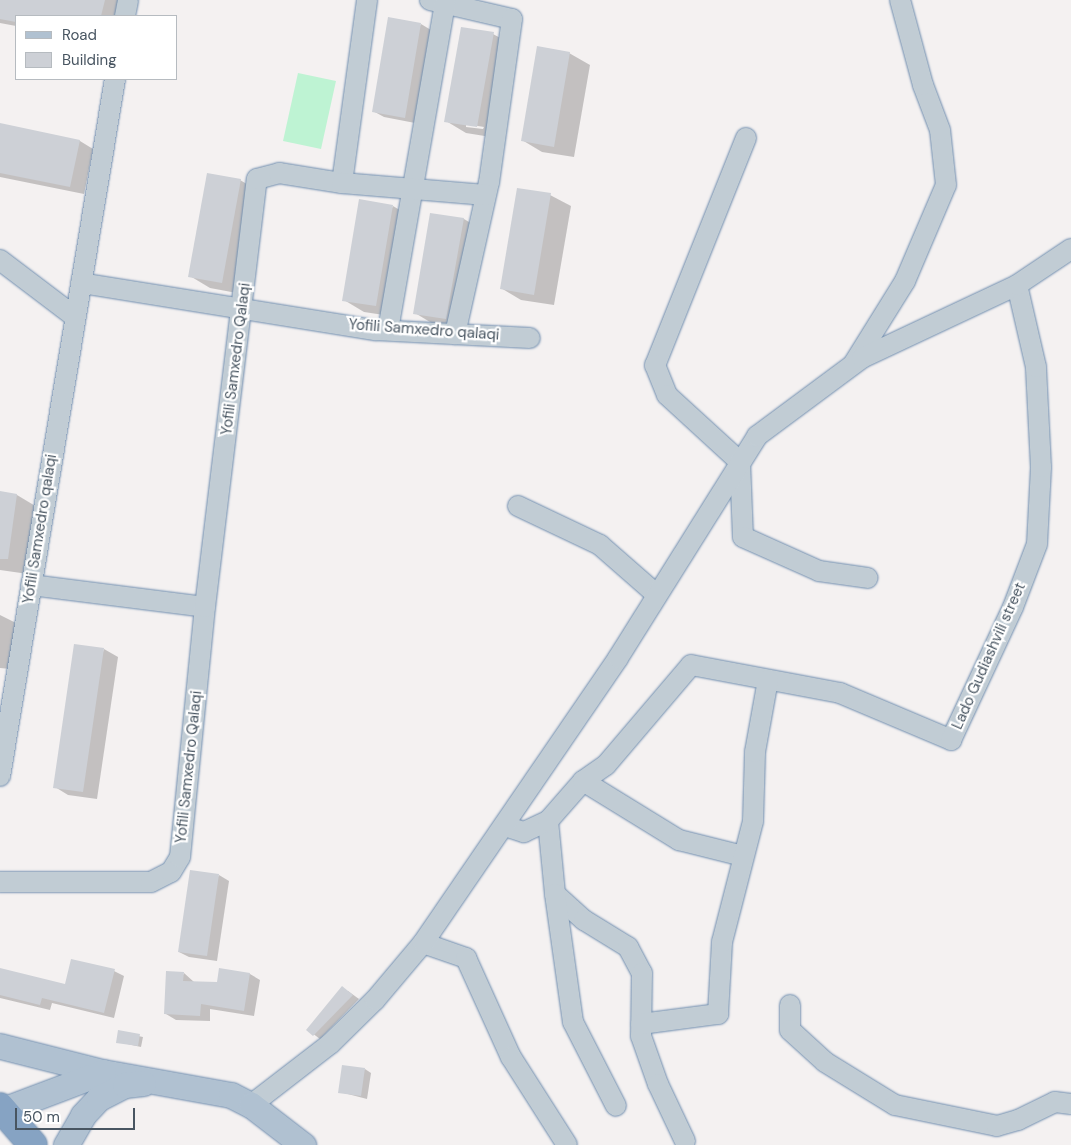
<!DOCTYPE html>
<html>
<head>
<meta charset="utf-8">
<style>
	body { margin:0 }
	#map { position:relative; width:1071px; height:1145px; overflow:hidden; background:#f4f1f1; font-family:"DM Sans",sans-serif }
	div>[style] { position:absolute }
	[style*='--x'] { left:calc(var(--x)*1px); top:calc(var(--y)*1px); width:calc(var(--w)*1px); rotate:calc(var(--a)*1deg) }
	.green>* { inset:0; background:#bef3d3 }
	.shadow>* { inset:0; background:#0003 }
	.building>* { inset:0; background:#cdd0d6 }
	.roads { filter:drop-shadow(0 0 1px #718eaf) drop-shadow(0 0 1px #718eaf) }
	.minor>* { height:20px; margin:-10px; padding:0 10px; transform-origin:10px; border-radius:10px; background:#c1ccd4 }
	.major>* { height:25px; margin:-12.5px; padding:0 12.5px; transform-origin:12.5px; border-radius:12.5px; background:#b0c1d1 }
	.highway>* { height:28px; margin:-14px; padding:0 14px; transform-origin:14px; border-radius:14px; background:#86a3c3 }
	span { translate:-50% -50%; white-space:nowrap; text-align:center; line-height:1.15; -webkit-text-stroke:4.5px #fff; paint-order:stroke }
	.street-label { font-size:15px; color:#485561 }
	.legend { position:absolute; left:15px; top:15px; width:162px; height:65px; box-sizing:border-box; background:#fff; border:1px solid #b6bbc0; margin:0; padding:6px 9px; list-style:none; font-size:15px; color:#485561 }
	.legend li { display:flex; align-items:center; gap:10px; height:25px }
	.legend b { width:25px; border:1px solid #b6bbc0 }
	.scale { position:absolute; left:15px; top:1108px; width:120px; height:22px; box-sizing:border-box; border:2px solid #485561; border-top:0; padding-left:6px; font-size:15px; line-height:18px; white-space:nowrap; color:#485561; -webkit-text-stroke:4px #fff; paint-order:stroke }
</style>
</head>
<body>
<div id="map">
	<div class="green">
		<i style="clip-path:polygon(298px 73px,336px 81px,321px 149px,283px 141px)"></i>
	</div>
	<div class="shadow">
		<i style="clip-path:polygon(0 0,120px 0,116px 16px,16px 16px,16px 26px,0 23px)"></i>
		<i style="clip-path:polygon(421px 24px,431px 30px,415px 123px,384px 117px,373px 111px)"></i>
		<i style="clip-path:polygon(evenodd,493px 34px,513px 45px,497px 138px,466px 133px,446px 121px,493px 34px,466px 124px,484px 127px,483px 129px,466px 127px,466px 124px)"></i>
		<i style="clip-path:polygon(569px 53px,590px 65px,574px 157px,542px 152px,522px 140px)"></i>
		<i style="clip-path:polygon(0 124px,80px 141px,93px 149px,84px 194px,0 177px)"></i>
		<i style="clip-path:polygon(240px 180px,260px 192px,242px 294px,210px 288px,190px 276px)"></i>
		<i style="clip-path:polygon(550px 195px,571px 206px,554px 305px,521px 300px,501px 288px)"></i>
		<i style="clip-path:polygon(393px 206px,413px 218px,397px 317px,364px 312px,344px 300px)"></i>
		<i style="clip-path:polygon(431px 214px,464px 219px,484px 231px,466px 330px,435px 325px,415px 313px)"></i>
		<i style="clip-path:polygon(0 493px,17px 495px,37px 507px,28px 574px,0 570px)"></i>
		<i style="clip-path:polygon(0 615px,26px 628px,11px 669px,0 668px)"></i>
		<i style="clip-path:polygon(104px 649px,118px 657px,97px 799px,68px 795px,55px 787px)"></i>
		<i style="clip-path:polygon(219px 875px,229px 881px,217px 961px,189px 957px,179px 952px)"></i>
		<i style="clip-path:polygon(220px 969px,250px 974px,260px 980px,254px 1016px,210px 1009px,210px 1021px,176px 1020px,166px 1014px,184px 973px,194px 982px,218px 983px)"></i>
		<i style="clip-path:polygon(0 970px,66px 986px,114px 971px,124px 976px,114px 1018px,52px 1003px,50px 1010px,0 998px)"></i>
		<i style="clip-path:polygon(348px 991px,359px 999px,320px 1039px,308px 1030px)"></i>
		<i style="clip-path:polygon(119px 1032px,143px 1037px,141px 1047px,118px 1042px)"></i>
		<i style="clip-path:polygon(365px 1069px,371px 1073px,367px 1099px,340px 1092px)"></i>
	</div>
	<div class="building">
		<i style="clip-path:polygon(0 0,105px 0,101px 16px,16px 16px,16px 22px,0 19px)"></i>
		<i style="clip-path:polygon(388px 17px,421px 23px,405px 118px,372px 112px)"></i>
		<i style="clip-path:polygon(461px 27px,494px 32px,477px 127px,444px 122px)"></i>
		<i style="clip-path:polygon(537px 46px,570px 52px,554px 147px,521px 141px)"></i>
		<i style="clip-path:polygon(0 123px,80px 140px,70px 187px,0 173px)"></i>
		<i style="clip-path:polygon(207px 173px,241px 179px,222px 283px,188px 277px)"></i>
		<i style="clip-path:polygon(517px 188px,551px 193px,534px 295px,500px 289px)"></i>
		<i style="clip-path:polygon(359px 199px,393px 205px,376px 306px,342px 301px)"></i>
		<i style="clip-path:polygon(430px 213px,464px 218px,446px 319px,413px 314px)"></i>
		<i style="clip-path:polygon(0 491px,17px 494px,8px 559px,0 559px)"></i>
		<i style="clip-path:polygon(74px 644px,104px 648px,83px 792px,53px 788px)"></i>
		<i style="clip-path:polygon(190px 870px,219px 874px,207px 956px,178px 952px)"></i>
		<i style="clip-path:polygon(71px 959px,115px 969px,104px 1013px,42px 998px,40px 1005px,0 995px,0 968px,65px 984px)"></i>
		<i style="clip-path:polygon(219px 968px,250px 973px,244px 1011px,201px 1004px,200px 1016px,164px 1014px,166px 971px,184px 972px,183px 981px,217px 982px)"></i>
		<i style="clip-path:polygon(342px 986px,353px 995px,313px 1036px,306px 1030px)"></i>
		<i style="clip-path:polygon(118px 1030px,140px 1034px,138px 1046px,116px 1043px)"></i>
		<i style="clip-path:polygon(342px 1065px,365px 1068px,361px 1096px,338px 1093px)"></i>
	</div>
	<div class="roads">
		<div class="minor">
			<i style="--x:430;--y:0;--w:84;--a:13"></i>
			<i style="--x:512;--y:19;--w:165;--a:98"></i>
			<i style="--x:489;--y:182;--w:156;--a:102.6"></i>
			<i style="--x:125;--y:16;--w:16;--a:-79"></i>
			<i style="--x:746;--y:138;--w:245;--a:111.8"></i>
			<i style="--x:655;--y:365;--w:32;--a:68"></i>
			<i style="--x:667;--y:395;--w:99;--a:42.5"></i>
			<i style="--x:740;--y:462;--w:75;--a:87.7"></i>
			<i style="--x:743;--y:537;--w:83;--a:24.1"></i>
			<i style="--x:819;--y:571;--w:49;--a:8.1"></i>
			<i style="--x:342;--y:183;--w:185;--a:-82.2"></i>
			<i style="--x:0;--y:260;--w:94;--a:37.2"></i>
			<i style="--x:81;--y:283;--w:299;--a:9.1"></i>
			<i style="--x:376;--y:330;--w:154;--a:3"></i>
			<i style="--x:388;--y:330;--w:333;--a:-80.1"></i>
			<i style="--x:854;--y:363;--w:97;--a:-58.1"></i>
			<i style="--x:905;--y:281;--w:104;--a:-66.9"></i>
			<i style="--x:946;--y:185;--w:55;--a:-96.2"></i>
			<i style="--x:940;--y:130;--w:48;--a:-110.7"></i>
			<i style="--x:923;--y:85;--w:88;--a:-105.1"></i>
			<i style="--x:518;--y:506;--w:91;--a:25.4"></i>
			<i style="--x:600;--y:545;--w:74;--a:41.2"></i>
			<i style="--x:31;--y:585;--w:175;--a:7.2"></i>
			<i style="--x:0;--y:776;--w:706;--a:-80.63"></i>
			<i style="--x:583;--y:781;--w:113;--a:31.6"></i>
			<i style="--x:679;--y:840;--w:66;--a:14"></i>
			<i style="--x:548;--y:821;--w:73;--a:84.5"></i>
			<i style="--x:555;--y:894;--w:39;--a:42"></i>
			<i style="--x:584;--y:920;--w:52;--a:31.5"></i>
			<i style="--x:628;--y:947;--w:30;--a:62"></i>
			<i style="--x:642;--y:973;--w:63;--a:90.9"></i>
			<i style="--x:641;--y:1036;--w:51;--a:70.5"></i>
			<i style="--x:658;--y:1084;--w:63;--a:64.7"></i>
			<i style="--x:505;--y:826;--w:20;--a:18"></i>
			<i style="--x:524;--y:832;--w:26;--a:-25"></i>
			<i style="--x:548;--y:821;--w:53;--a:-48.8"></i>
			<i style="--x:583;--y:781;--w:28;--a:-35"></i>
			<i style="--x:606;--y:765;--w:131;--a:-49.6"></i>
			<i style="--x:691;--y:665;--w:152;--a:10.6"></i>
			<i style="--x:840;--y:693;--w:121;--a:22.9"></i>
			<i style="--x:951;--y:740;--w:147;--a:-65"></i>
			<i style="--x:1013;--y:607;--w:67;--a:-69.1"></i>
			<i style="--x:1037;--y:544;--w:77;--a:-87"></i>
			<i style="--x:1041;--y:467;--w:100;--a:-92.9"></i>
			<i style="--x:1036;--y:367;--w:84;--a:-103"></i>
			<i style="--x:0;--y:882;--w:151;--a:0"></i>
			<i style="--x:151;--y:882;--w:22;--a:-27"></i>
			<i style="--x:171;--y:872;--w:17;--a:-59"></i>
			<i style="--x:180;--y:857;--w:251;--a:-84.3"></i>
			<i style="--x:205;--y:607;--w:431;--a:-83.1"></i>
			<i style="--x:257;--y:179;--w:23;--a:-15"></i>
			<i style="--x:279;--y:173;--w:64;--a:9"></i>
			<i style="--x:342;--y:183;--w:144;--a:4.8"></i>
			<i style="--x:555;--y:894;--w:129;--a:82"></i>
			<i style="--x:573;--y:1022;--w:94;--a:62.9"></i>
			<i style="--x:423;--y:943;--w:46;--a:19.2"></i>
			<i style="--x:466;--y:958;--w:109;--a:65.6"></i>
			<i style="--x:511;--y:1057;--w:104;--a:57.5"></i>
			<i style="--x:790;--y:1005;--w:25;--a:90"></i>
			<i style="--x:790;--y:1030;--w:47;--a:42.4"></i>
			<i style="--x:825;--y:1062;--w:82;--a:31.6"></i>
			<i style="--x:895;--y:1105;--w:104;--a:11.6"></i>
			<i style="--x:997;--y:1126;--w:22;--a:-16"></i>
			<i style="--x:1018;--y:1120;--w:41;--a:-25.9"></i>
			<i style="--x:1055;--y:1102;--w:16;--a:7"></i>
			<i style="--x:641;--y:1024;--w:78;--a:-7.4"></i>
			<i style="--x:718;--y:1014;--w:72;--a:-86.8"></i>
			<i style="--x:722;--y:942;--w:125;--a:-75.6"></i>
			<i style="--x:753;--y:821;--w:69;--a:-88.3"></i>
			<i style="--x:755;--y:752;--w:73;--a:-79.8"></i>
			<i style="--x:251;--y:1105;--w:100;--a:-37.7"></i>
			<i style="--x:330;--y:1044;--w:63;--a:-44.4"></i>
			<i style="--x:375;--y:1000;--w:75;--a:-49.9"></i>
			<i style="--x:423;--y:943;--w:345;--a:-55.6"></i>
			<i style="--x:618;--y:658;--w:262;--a:-57.9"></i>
			<i style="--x:757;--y:436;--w:131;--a:-36.6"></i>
			<i style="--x:862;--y:358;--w:171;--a:-25.2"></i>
			<i style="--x:1017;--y:285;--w:65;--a:-33.7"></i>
		</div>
		<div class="major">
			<i style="--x:0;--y:1046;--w:106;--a:14.2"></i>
			<i style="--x:103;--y:1072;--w:130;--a:10.2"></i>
			<i style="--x:231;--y:1095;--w:22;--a:27"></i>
			<i style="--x:251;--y:1105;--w:66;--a:37.6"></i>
			<i style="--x:0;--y:1111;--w:110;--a:-20.7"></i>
			<i style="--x:66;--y:1145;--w:34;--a:-60"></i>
			<i style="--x:83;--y:1115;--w:23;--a:-47"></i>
			<i style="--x:99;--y:1098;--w:29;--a:-27"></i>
			<i style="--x:125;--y:1085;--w:18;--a:-6"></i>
		</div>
		<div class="highway">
			<i style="--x:0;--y:1107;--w:50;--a:49"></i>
		</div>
	</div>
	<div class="street-label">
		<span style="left:424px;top:330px;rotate:4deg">Yofili Samxedro qalaqi</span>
		<span style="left:236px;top:359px;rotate:-83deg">Yofili Samxedro Qalaqi</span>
		<span style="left:40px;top:529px;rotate:-81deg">Yofili Samxedro qalaqi</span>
		<span style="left:989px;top:656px;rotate:-66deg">Lado Gudiashvili street</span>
		<span style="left:189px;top:767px;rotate:-84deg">Yofili Samxedro Qalaqi</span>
	</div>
	<ul class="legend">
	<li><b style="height:6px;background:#b0c1d1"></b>Road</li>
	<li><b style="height:14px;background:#cdd0d6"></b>Building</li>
	</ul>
	<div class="scale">50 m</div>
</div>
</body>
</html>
